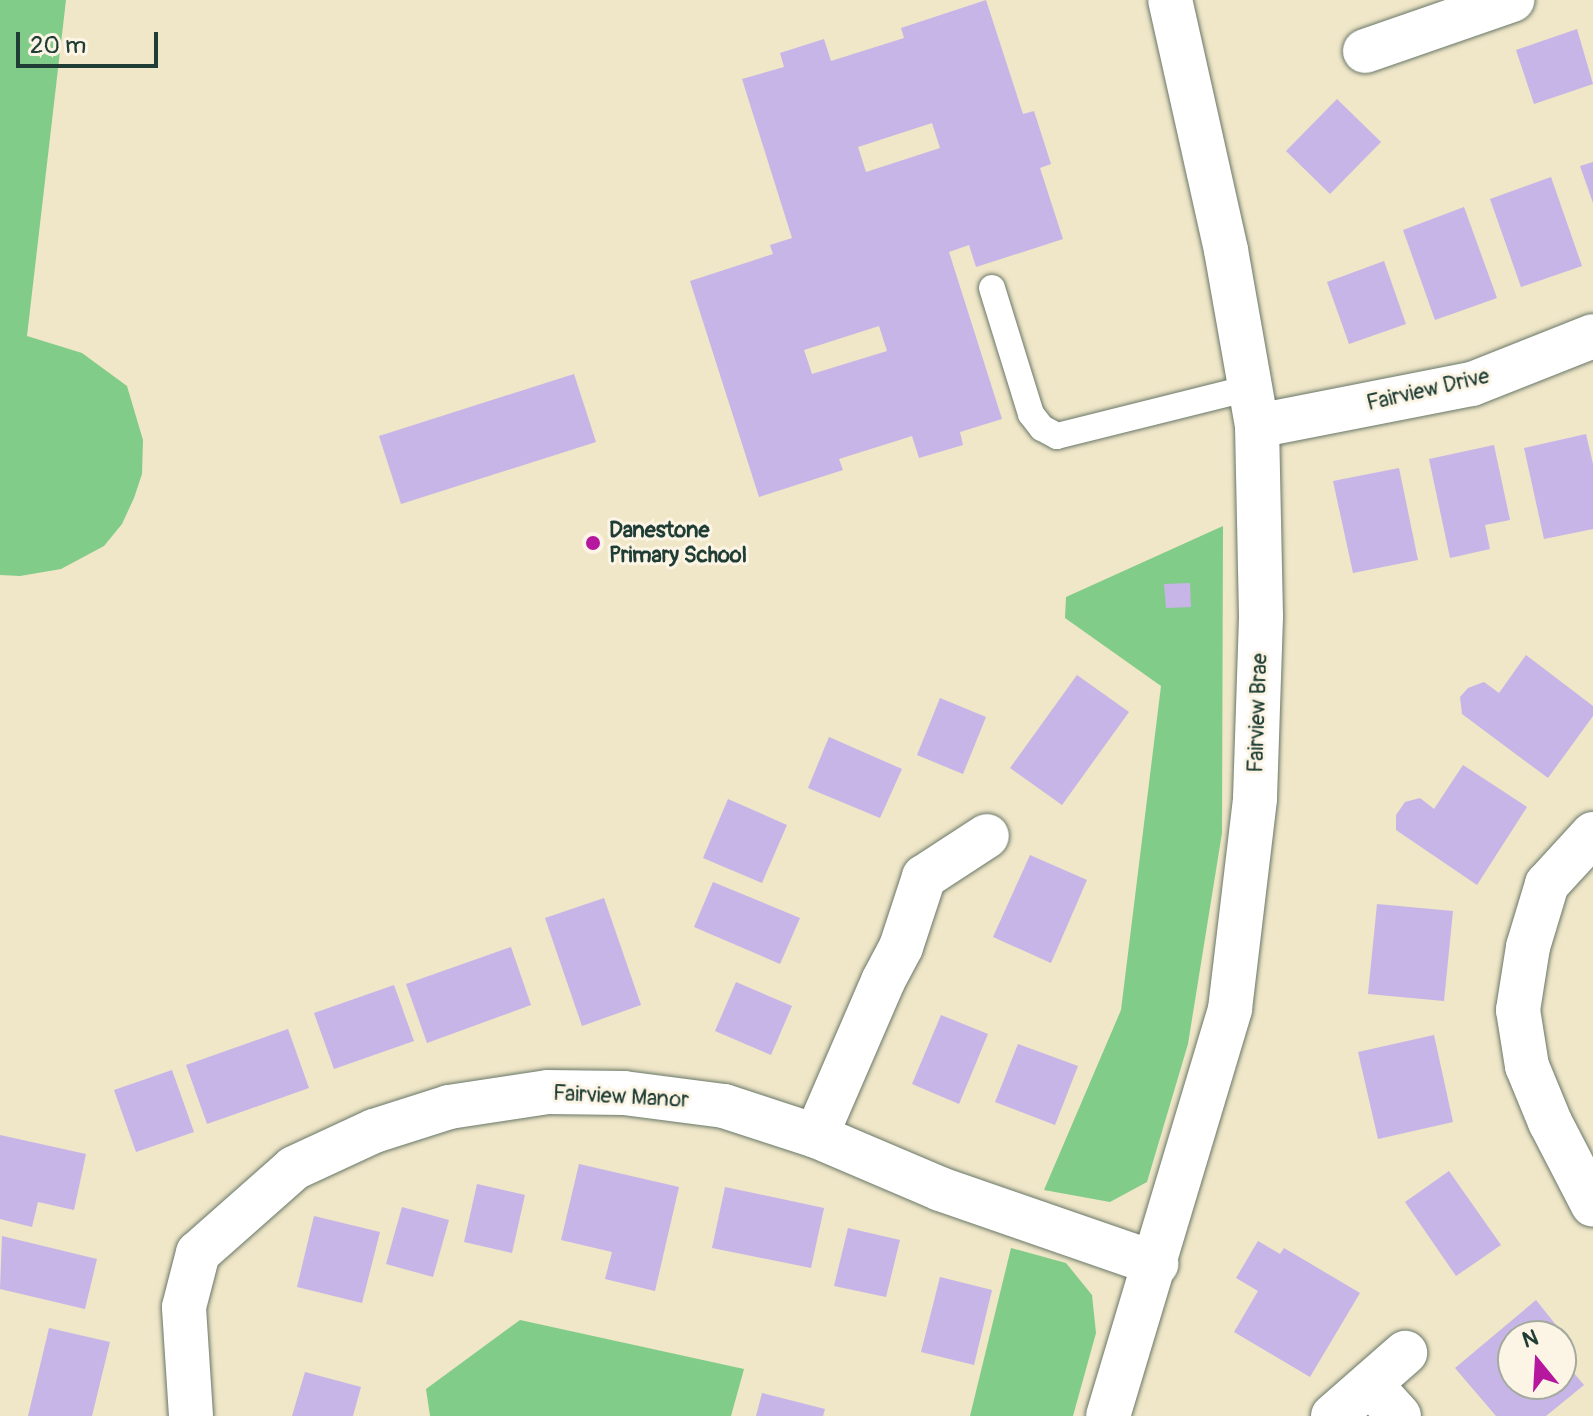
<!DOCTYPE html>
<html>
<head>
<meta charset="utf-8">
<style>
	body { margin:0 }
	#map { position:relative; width:1593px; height:1416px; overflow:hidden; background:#f0e6c8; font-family:Pangolin,sans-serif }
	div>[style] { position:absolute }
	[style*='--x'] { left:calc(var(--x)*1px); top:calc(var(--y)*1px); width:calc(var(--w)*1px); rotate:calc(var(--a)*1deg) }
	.green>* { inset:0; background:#82cc89 }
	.building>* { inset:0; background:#c7b5e7 }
	.roads { filter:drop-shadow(0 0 2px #687868) drop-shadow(0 0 2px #687868) }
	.lane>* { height:26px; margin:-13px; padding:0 13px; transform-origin:13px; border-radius:13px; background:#fff }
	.street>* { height:44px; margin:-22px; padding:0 22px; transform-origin:22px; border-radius:22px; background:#fff }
	.dots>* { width:22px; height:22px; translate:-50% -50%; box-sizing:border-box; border:4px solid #fcf5e5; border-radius:50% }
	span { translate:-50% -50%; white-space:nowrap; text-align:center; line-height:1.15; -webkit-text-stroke:6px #fcf5e5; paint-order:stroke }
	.street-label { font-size:22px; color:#1f3d34 }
	.poi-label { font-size:22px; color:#1f3d34; font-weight:700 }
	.left { translate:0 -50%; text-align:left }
	.north { position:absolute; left:1497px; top:1320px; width:80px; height:80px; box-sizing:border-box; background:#fcf5e5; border:2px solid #a4ab9e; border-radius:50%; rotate:342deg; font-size:22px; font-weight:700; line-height:32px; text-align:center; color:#1f3d34 }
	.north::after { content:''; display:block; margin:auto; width:28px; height:36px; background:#b5179e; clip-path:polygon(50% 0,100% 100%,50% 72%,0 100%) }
	.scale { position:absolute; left:16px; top:32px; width:142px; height:36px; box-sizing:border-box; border:4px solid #1f3d34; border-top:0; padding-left:10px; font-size:24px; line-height:28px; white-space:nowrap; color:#1f3d34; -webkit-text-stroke:6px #fcf5e5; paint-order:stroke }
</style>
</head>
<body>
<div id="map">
	<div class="green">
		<i style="clip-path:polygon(0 0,66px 0,27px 336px,82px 353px,127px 386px,143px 440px,142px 474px,134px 498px,122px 524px,104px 546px,61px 569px,20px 576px,0 575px)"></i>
		<i style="clip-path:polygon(1223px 526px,1222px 833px,1188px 1044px,1147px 1182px,1110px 1202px,1044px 1190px,1121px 1010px,1161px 686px,1065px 618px,1066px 597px)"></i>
		<i style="clip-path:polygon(1011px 1248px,1066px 1263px,1092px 1295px,1096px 1333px,1073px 1416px,970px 1416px)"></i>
		<i style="clip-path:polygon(520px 1320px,744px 1369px,731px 1416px,430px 1416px,426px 1389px)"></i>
	</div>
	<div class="building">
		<i style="clip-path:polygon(evenodd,986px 0,1023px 114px,1034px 111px,1051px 164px,1040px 168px,1063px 239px,976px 267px,969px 245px,949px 252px,1002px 419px,960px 432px,963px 445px,919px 458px,912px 436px,839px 459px,843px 470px,759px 497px,690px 281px,773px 254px,770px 245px,792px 238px,742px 79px,784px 67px,780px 53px,824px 39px,831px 61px,904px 38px,901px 28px,986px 0,932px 123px,940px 148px,866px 172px,858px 147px,932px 123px,986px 0,879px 326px,887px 351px,812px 374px,804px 350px,879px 326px)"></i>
		<i style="clip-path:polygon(1577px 29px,1593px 84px,1534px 104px,1516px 50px)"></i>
		<i style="clip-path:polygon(1337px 99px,1381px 142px,1330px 194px,1286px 151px)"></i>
		<i style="clip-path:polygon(1593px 162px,1593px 203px,1580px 166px)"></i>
		<i style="clip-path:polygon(1551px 177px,1582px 266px,1521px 287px,1490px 199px)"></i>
		<i style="clip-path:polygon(1464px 207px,1497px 298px,1435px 320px,1403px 230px)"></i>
		<i style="clip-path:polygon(1384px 261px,1406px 324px,1349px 344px,1327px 282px)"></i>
		<i style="clip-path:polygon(574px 374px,596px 442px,401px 504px,379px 436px)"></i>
		<i style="clip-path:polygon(1586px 434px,1593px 464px,1593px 529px,1544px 539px,1524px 448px)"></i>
		<i style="clip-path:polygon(1494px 445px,1510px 520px,1485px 525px,1490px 549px,1450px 558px,1429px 459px)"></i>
		<i style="clip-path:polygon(1399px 468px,1418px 560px,1353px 573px,1333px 481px)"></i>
		<i style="clip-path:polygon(1190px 583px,1191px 607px,1166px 608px,1164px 584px)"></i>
		<i style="clip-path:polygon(1526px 655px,1593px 706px,1593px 716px,1548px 778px,1462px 714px,1460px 697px,1468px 688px,1484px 682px,1499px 693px)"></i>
		<i style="clip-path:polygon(1077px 675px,1129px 712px,1062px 805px,1010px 768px)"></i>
		<i style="clip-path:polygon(940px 698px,986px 717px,963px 774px,917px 755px)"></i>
		<i style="clip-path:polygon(829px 737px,902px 769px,880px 818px,808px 788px)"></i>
		<i style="clip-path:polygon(1463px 765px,1527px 807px,1477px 885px,1396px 830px,1396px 815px,1405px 802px,1420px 798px,1434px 809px)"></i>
		<i style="clip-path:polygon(728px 799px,787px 825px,762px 883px,703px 858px)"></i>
		<i style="clip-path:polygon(1030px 855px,1087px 880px,1051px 963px,993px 937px)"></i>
		<i style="clip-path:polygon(713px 882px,800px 918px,780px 964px,694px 927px)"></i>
		<i style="clip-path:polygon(604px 898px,641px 1005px,582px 1026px,545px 918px)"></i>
		<i style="clip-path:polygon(1377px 904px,1453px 911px,1444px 1001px,1368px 994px)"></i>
		<i style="clip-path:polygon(511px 947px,531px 1005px,427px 1043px,406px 984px)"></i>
		<i style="clip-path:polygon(736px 982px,792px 1006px,771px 1055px,715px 1031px)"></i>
		<i style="clip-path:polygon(394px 985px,414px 1041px,334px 1069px,314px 1013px)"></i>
		<i style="clip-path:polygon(941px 1015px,988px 1034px,959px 1104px,912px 1084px)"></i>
		<i style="clip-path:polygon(288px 1029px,309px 1088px,207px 1124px,186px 1065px)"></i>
		<i style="clip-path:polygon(1434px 1035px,1453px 1122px,1378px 1139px,1358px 1052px)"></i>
		<i style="clip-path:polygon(1018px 1044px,1078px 1066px,1055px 1125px,995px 1102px)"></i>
		<i style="clip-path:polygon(172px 1070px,194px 1132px,136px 1152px,114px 1090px)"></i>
		<i style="clip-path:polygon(0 1135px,86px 1154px,74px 1210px,38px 1202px,32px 1227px,0 1219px)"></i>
		<i style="clip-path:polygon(579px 1164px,679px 1187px,655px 1291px,605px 1279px,612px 1252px,561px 1240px)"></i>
		<i style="clip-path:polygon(1449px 1171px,1501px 1245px,1456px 1276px,1405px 1202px)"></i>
		<i style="clip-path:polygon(477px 1184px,525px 1195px,512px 1253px,464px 1242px)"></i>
		<i style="clip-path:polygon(725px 1187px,824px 1208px,811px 1268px,712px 1248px)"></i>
		<i style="clip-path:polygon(402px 1207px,449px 1220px,433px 1277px,386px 1264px)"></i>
		<i style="clip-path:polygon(314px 1216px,380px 1232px,362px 1303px,297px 1287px)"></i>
		<i style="clip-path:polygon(848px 1228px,900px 1240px,886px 1297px,834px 1286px)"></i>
		<i style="clip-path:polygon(2px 1236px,97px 1259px,85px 1309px,0 1289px)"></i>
		<i style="clip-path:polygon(1258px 1241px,1280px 1254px,1284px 1248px,1360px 1293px,1310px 1377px,1234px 1332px,1258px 1291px,1236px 1278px)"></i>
		<i style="clip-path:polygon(940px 1277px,992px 1290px,974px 1365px,921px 1352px)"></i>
		<i style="clip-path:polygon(1536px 1300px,1556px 1325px,1542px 1336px,1513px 1336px,1513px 1384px,1561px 1384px,1561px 1358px,1584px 1385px,1546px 1416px,1496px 1416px,1455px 1368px)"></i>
		<i style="clip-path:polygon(49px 1328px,110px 1342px,92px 1416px,28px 1416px)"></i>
		<i style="clip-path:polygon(305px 1372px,361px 1387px,353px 1416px,292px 1416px)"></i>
		<i style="clip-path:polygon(762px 1393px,825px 1409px,823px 1416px,756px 1416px)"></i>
	</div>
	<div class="roads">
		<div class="lane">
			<i style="--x:992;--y:288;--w:132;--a:72.8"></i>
			<i style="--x:1031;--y:414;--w:18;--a:52"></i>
			<i style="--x:1042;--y:428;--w:17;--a:28"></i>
			<i style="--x:1057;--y:436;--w:199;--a:-14"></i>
		</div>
		<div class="street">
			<i style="--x:1365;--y:51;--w:156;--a:-19.1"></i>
			<i style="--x:1257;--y:426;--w:219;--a:-11.1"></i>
			<i style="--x:1472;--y:384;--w:130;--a:-21.6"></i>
			<i style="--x:1593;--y:834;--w:68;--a:132.6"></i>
			<i style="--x:1547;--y:884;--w:66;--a:106.8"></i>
			<i style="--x:1528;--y:947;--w:64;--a:99"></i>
			<i style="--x:1518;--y:1010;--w:57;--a:80.9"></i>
			<i style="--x:1527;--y:1066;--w:61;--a:67.7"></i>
			<i style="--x:1550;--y:1122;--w:93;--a:62.6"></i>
			<i style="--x:816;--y:1136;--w:169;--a:-66.6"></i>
			<i style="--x:883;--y:981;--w:38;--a:-62"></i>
			<i style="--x:901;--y:947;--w:74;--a:-71.8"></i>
			<i style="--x:924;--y:877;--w:75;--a:-33.1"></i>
			<i style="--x:1370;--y:1384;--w:43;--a:47.8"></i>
			<i style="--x:191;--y:1416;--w:109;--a:-93.7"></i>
			<i style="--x:184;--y:1307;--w:56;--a:-75.5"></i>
			<i style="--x:198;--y:1253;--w:128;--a:-41.5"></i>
			<i style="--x:294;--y:1168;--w:88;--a:-24.8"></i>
			<i style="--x:374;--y:1131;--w:79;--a:-17.7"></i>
			<i style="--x:449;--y:1107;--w:100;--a:-8.6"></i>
			<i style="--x:548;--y:1092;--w:76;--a:0.8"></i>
			<i style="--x:624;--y:1093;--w:101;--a:7.4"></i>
			<i style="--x:724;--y:1106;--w:97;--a:18.1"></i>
			<i style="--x:816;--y:1136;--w:135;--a:23.1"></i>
			<i style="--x:940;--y:1189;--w:229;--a:19.1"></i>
			<i style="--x:1108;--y:1416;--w:425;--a:-73.3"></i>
			<i style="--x:1230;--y:1009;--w:212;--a:-83.2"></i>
			<i style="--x:1255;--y:798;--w:182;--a:-88.1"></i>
			<i style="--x:1261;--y:616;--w:190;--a:-91.2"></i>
			<i style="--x:1257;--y:426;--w:179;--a:-100"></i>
			<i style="--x:1226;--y:250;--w:256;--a:-102.6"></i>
			<i style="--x:1333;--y:1416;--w:96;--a:-41.2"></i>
		</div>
	</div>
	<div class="dots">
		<i style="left:593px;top:543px;background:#b5179e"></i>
	</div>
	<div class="street-label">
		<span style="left:1428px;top:390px;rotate:-13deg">Fairview Drive</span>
		<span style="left:1258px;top:713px;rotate:-88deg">Fairview Brae</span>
		<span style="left:621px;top:1097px;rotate:3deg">Fairview Manor</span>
	</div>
	<div class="poi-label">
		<span class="left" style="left:609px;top:543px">Danestone<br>Primary School</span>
	</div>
	<div class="north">N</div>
	<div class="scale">20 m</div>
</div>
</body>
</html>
